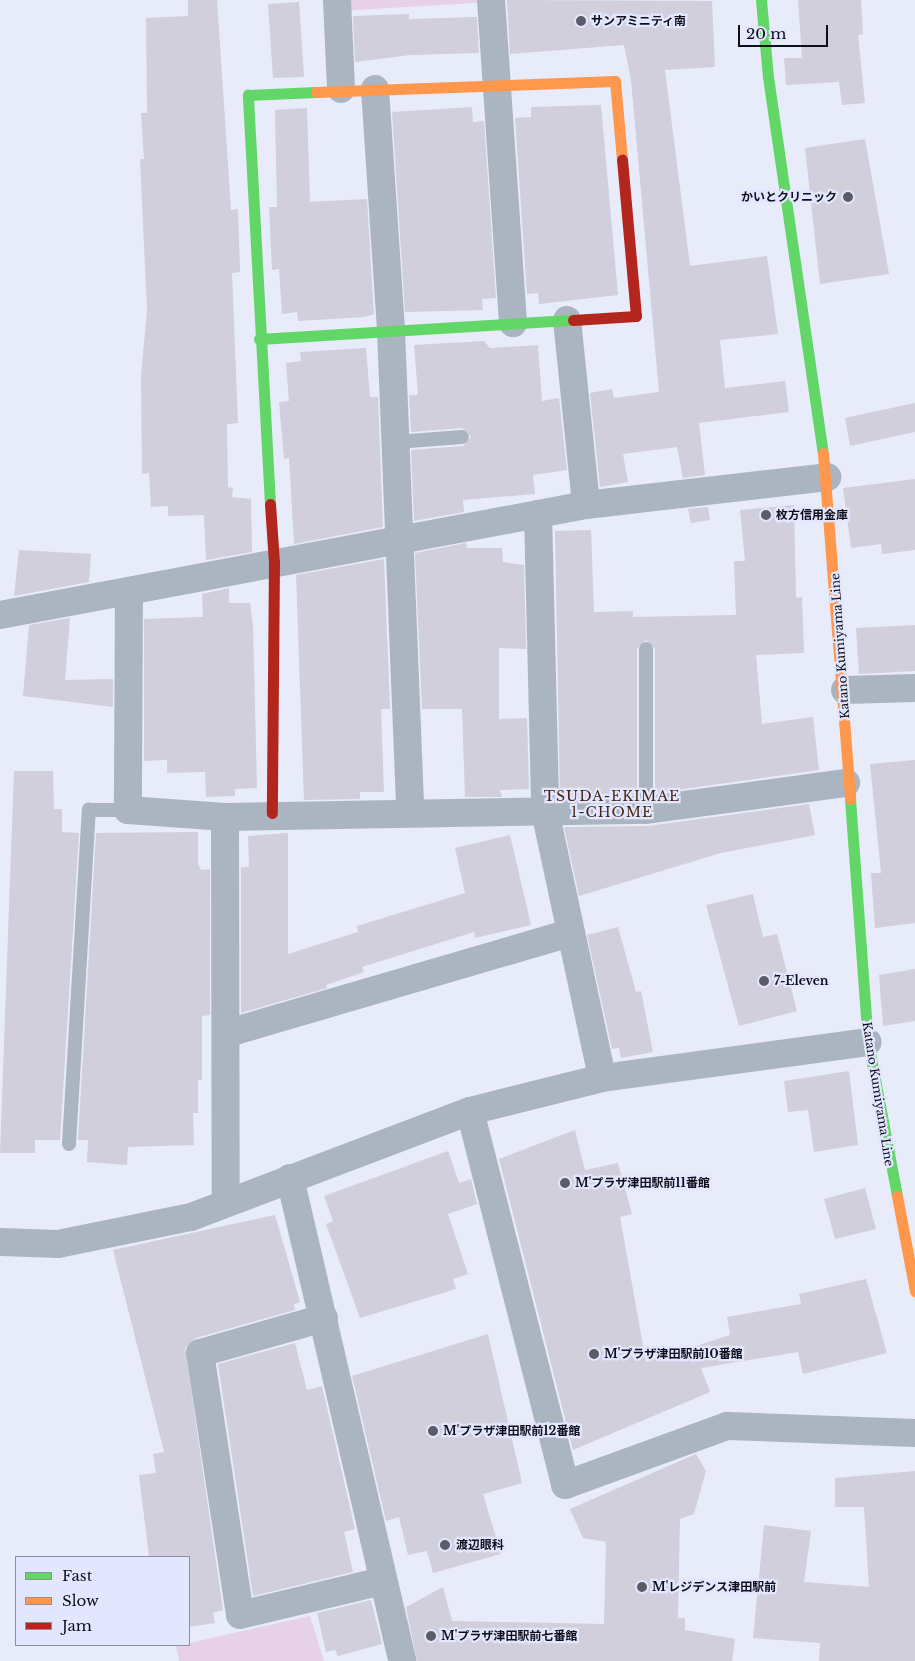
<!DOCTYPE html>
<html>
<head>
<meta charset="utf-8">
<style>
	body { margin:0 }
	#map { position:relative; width:915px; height:1661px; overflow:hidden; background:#e8ebf9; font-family:"Libre Baskerville","Noto Sans JP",serif }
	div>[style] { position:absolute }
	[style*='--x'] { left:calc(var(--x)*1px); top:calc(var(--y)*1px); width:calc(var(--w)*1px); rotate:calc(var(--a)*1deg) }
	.green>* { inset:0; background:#e6d1e9 }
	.building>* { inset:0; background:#d0cfdb }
	.lane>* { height:14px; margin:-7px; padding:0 7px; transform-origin:7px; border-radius:7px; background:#abb5c1 }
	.street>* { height:28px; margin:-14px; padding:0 14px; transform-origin:14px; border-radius:14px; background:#abb5c1 }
	.fast>* { height:11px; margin:-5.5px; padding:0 5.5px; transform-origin:5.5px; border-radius:5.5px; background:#63d668 }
	.slow>* { height:11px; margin:-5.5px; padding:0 5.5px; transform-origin:5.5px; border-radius:5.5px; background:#ff974d }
	.jam>* { height:11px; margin:-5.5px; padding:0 5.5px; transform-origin:5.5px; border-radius:5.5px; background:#b3261e }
	.dots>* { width:14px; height:14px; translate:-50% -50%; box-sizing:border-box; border:2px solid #e2e6ff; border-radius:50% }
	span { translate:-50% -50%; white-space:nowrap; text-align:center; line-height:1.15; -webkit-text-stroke:4.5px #e2e6ff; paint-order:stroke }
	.poi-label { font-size:12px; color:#0e0f19; font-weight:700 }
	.left { translate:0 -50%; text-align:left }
	.right { translate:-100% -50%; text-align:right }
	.street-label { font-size:12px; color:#0e0f19 }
	.neighbourhood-label { font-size:14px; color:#46270d; letter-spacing:1px }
	.legend { position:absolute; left:15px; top:1556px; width:175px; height:90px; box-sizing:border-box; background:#e2e6ff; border:1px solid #8d90a3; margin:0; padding:6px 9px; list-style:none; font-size:15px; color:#0e0f19 }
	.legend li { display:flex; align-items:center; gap:10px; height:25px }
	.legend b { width:25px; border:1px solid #8d90a3 }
	.scale { position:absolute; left:738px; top:25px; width:90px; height:22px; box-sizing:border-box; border:2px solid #0e0f19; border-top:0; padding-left:6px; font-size:15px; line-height:18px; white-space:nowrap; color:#0e0f19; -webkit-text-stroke:4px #e2e6ff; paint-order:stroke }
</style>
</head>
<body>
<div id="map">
	<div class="green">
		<i style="clip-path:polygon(337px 0,491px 0,491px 2px,337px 11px)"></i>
		<i style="clip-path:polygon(310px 1616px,324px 1661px,179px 1661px,176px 1646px)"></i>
	</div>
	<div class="building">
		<i style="clip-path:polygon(188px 0,217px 0,231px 210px,238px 209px,240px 272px,232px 273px,238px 423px,227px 424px,228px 487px,233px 488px,232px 497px,251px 499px,252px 552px,206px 560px,204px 515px,168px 516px,168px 506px,151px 507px,149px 473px,142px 474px,141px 376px,147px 310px,140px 159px,144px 159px,141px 113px,147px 113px,146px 18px,188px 16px)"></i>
		<i style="clip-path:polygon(507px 0,712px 1px,715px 67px,665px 70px,690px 266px,767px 256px,778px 334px,720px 340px,725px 388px,785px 381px,789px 412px,699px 423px,705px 475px,683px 478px,677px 447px,623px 454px,628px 482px,600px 487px,590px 393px,612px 389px,614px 398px,659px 392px,631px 80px,624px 45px,510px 54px)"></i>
		<i style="clip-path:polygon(798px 0,861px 0,863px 34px,858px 35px,865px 103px,842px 105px,839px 82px,786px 85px,784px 58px,802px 58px)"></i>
		<i style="clip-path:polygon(299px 2px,304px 77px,273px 78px,268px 4px)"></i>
		<i style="clip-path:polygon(409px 14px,409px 19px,477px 17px,479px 53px,410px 55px,355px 62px,353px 16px)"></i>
		<i style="clip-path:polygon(601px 105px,618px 295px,539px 304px,538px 293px,527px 294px,515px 118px,531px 117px,531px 107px)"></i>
		<i style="clip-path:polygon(472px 107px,473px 122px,484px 121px,496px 298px,482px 299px,483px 310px,405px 312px,392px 112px)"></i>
		<i style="clip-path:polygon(307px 108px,310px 202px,367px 199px,374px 314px,365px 317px,298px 321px,297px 312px,282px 314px,279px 269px,272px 270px,269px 207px,277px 207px,275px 110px)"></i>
		<i style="clip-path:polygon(865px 139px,889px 274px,820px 284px,805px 148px)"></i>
		<i style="clip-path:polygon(484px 341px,490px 348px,538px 345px,542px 401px,559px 398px,567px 470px,533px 475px,535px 494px,463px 500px,464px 512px,414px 521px,411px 450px,463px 446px,471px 437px,462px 428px,411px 432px,409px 395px,418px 395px,414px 345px)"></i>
		<i style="clip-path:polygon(366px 348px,370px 397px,378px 397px,383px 527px,294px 544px,289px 458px,284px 459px,279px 402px,289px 401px,286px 363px,301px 361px,300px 352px)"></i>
		<i style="clip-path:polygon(915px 403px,915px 432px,850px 446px,845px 418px)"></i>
		<i style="clip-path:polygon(915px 479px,915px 550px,882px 554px,881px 544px,851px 548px,843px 488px)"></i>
		<i style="clip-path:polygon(794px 505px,796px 598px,802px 597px,804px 653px,756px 655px,762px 724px,813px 717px,819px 770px,655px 793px,655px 649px,646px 640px,637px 649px,637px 795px,560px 796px,555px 531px,591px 530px,594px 612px,633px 611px,633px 617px,736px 615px,734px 561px,745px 561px,740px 510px)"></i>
		<i style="clip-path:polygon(708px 507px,710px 520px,691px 523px,688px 509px)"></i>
		<i style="clip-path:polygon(466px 543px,467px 548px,502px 548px,503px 562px,524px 565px,526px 649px,499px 648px,499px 719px,527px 718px,529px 789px,500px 790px,502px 797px,465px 797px,462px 709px,422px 709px,415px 553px)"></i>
		<i style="clip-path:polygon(19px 550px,91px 554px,89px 582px,14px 596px)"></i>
		<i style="clip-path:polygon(384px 559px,390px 709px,381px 709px,384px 792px,360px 792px,360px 799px,304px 800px,296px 575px)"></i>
		<i style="clip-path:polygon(229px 588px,229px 603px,250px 603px,253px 625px,257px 788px,235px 789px,235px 796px,206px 797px,205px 772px,167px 773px,167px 760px,144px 761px,144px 619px,203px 617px,202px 594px)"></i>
		<i style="clip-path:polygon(70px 618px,65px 680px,113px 679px,113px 707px,23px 696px,29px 625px)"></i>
		<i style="clip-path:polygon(915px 625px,915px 671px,859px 674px,856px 628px)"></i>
		<i style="clip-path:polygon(915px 760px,915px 923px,875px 928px,871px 873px,881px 873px,870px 764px)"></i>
		<i style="clip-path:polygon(14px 771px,53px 771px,54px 809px,62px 809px,62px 832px,79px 833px,60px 1140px,35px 1140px,35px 1153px,0 1153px)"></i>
		<i style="clip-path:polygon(809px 804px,815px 835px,721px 853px,579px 896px,564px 827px,648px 826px)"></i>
		<i style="clip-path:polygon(198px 832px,198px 864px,201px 870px,210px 869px,210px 1015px,202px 1016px,202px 1080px,198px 1080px,198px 1113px,193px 1113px,194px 1145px,128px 1147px,127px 1165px,87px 1162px,88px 1140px,78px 1140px,96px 833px)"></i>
		<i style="clip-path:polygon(288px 833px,288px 954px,358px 932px,357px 926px,465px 893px,455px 848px,510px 835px,531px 925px,475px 938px,474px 932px,362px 967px,364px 972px,326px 985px,327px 988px,241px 1013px,241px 867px,249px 867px,248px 836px)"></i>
		<i style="clip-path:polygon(753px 894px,763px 937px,777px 934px,797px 1011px,739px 1026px,706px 905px)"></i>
		<i style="clip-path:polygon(618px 927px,636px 992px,641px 991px,653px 1052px,621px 1058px,619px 1048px,612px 1049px,587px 935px)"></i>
		<i style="clip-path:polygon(915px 969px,915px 1021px,883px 1026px,879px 975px)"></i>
		<i style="clip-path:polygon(849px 1071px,858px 1145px,814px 1152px,808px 1110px,788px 1112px,784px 1081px)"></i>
		<i style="clip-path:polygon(575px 1130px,585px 1170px,618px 1163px,632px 1214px,620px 1217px,646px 1362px,730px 1335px,727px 1317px,801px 1304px,799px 1294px,866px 1279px,887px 1353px,803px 1374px,798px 1352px,701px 1368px,710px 1392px,573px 1450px,499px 1159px)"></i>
		<i style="clip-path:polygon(448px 1151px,459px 1183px,471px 1179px,477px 1204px,448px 1214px,468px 1274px,453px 1279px,456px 1289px,360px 1318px,326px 1224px,333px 1221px,324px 1196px)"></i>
		<i style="clip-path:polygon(865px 1188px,876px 1229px,835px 1239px,824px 1199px)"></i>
		<i style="clip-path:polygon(275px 1215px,300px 1302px,294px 1304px,295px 1310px,196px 1338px,185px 1348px,223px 1610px,213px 1613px,215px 1623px,189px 1627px,189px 1557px,149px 1557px,139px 1475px,156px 1473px,153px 1454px,164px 1452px,113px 1250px)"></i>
		<i style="clip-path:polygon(488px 1334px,522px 1483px,483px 1494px,501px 1554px,433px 1573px,427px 1551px,408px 1555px,399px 1517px,386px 1521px,352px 1376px)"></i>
		<i style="clip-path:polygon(295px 1343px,307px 1390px,322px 1386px,355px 1529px,344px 1532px,353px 1572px,253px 1596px,218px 1364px)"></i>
		<i style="clip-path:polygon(696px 1454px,706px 1471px,694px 1514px,680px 1519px,678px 1618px,685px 1618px,685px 1630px,735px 1639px,732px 1661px,417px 1661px,406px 1607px,443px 1587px,452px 1621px,604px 1624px,606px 1542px,583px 1538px,570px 1509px)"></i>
		<i style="clip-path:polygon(915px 1471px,915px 1661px,819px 1661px,820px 1643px,753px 1638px,764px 1525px,811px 1531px,804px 1582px,869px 1587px,864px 1507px,835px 1507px,835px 1478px)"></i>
		<i style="clip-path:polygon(371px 1600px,382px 1644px,338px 1656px,335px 1650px,326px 1652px,317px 1613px)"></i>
	</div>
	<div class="lane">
		<i style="--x:396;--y:442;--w:66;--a:-4.3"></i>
		<i style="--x:646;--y:810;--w:161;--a:-90"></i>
		<i style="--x:69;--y:1144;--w:335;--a:-86.6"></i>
		<i style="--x:89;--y:810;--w:39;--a:0"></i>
	</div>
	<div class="street">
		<i style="--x:337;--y:0;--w:89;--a:87.4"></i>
		<i style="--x:491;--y:0;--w:324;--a:86.1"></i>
		<i style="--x:375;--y:89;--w:243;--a:86.2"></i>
		<i style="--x:391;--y:331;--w:482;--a:87.7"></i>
		<i style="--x:567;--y:320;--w:186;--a:84.1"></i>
		<i style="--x:538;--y:514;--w:297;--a:88.6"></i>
		<i style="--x:545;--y:811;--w:273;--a:77.9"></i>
		<i style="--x:129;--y:591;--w:219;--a:90.3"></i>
		<i style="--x:128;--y:810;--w:97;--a:4.1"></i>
		<i style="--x:225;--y:817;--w:421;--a:-1"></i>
		<i style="--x:646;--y:810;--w:202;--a:-7.7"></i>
		<i style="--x:0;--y:615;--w:596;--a:-10.63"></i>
		<i style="--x:586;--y:505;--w:243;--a:-6.6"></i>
		<i style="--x:845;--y:690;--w:70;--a:-1.6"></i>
		<i style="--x:225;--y:817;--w:386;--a:89.9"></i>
		<i style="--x:228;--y:1033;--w:357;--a:-16.3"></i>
		<i style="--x:470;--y:1111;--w:386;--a:75.7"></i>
		<i style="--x:565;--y:1485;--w:172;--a:-20"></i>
		<i style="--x:727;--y:1426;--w:188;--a:2.1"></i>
		<i style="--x:290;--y:1178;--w:496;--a:76.9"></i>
		<i style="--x:0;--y:1242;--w:58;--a:2"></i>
		<i style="--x:58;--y:1244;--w:136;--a:-11.5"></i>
		<i style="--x:191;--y:1217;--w:298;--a:-20.8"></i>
		<i style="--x:470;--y:1111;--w:136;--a:-14"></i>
		<i style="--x:602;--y:1078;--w:268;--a:-7.7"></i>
		<i style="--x:324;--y:1318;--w:129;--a:164.2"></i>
		<i style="--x:200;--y:1353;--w:265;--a:81.3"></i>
		<i style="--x:240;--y:1615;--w:147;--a:-13.4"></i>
	</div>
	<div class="fast">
		<i style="--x:761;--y:0;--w:77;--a:84.8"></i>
		<i style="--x:768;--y:77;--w:380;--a:81.7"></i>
		<i style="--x:259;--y:339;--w:315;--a:-3.5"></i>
		<i style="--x:270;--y:504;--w:410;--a:-93.1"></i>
		<i style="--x:248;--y:95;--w:68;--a:-2.5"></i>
		<i style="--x:850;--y:799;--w:244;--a:85.8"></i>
		<i style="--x:868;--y:1042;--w:157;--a:79.3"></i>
	</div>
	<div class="slow">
		<i style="--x:316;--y:92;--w:299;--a:-2.1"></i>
		<i style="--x:615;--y:81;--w:79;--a:84.9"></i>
		<i style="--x:823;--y:453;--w:347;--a:85.5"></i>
		<i style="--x:897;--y:1196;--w:97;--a:79.3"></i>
	</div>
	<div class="jam">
		<i style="--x:573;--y:320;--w:63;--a:-3.6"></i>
		<i style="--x:636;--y:316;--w:157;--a:-95.1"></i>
		<i style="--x:270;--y:504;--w:58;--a:86.1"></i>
		<i style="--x:274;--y:562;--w:251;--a:90.5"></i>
	</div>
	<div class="dots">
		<i style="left:581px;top:21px;background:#5a5c67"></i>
		<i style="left:848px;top:197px;background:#5a5c67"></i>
		<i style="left:766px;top:515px;background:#5a5c67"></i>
		<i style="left:764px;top:981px;background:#5a5c67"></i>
		<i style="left:565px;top:1183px;background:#5a5c67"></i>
		<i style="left:594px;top:1354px;background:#5a5c67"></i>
		<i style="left:433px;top:1431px;background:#5a5c67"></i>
		<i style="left:445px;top:1545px;background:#5a5c67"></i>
		<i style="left:642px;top:1587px;background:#5a5c67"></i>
		<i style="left:431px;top:1636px;background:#5a5c67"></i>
	</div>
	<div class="poi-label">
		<span class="left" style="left:591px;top:21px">サンアミニティ南</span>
		<span class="right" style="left:837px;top:197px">かいとクリニック</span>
		<span class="left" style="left:776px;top:515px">枚方信用金庫</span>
		<span class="left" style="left:774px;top:981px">7-Eleven</span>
		<span class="left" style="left:575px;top:1183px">M'プラザ津田駅前11番館</span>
		<span class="left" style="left:604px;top:1354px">M'プラザ津田駅前10番館</span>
		<span class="left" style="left:443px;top:1431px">M'プラザ津田駅前12番館</span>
		<span class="left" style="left:456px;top:1545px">渡辺眼科</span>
		<span class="left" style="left:652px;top:1587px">M'レジデンス津田駅前</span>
		<span class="left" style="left:441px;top:1636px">M'プラザ津田駅前七番館</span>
	</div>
	<div class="street-label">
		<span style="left:840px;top:646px;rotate:-94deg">Katano Kumiyama Line</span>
		<span style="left:878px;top:1094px;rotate:81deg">Katano Kumiyama Line</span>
	</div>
	<div class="neighbourhood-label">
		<span style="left:612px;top:804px">TSUDA-EKIMAE<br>1-CHOME</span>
	</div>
	<ul class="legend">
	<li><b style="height:6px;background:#63d668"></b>Fast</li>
	<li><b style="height:6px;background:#ff974d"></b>Slow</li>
	<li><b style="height:6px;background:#b3261e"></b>Jam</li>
	</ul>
	<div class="scale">20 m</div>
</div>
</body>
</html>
